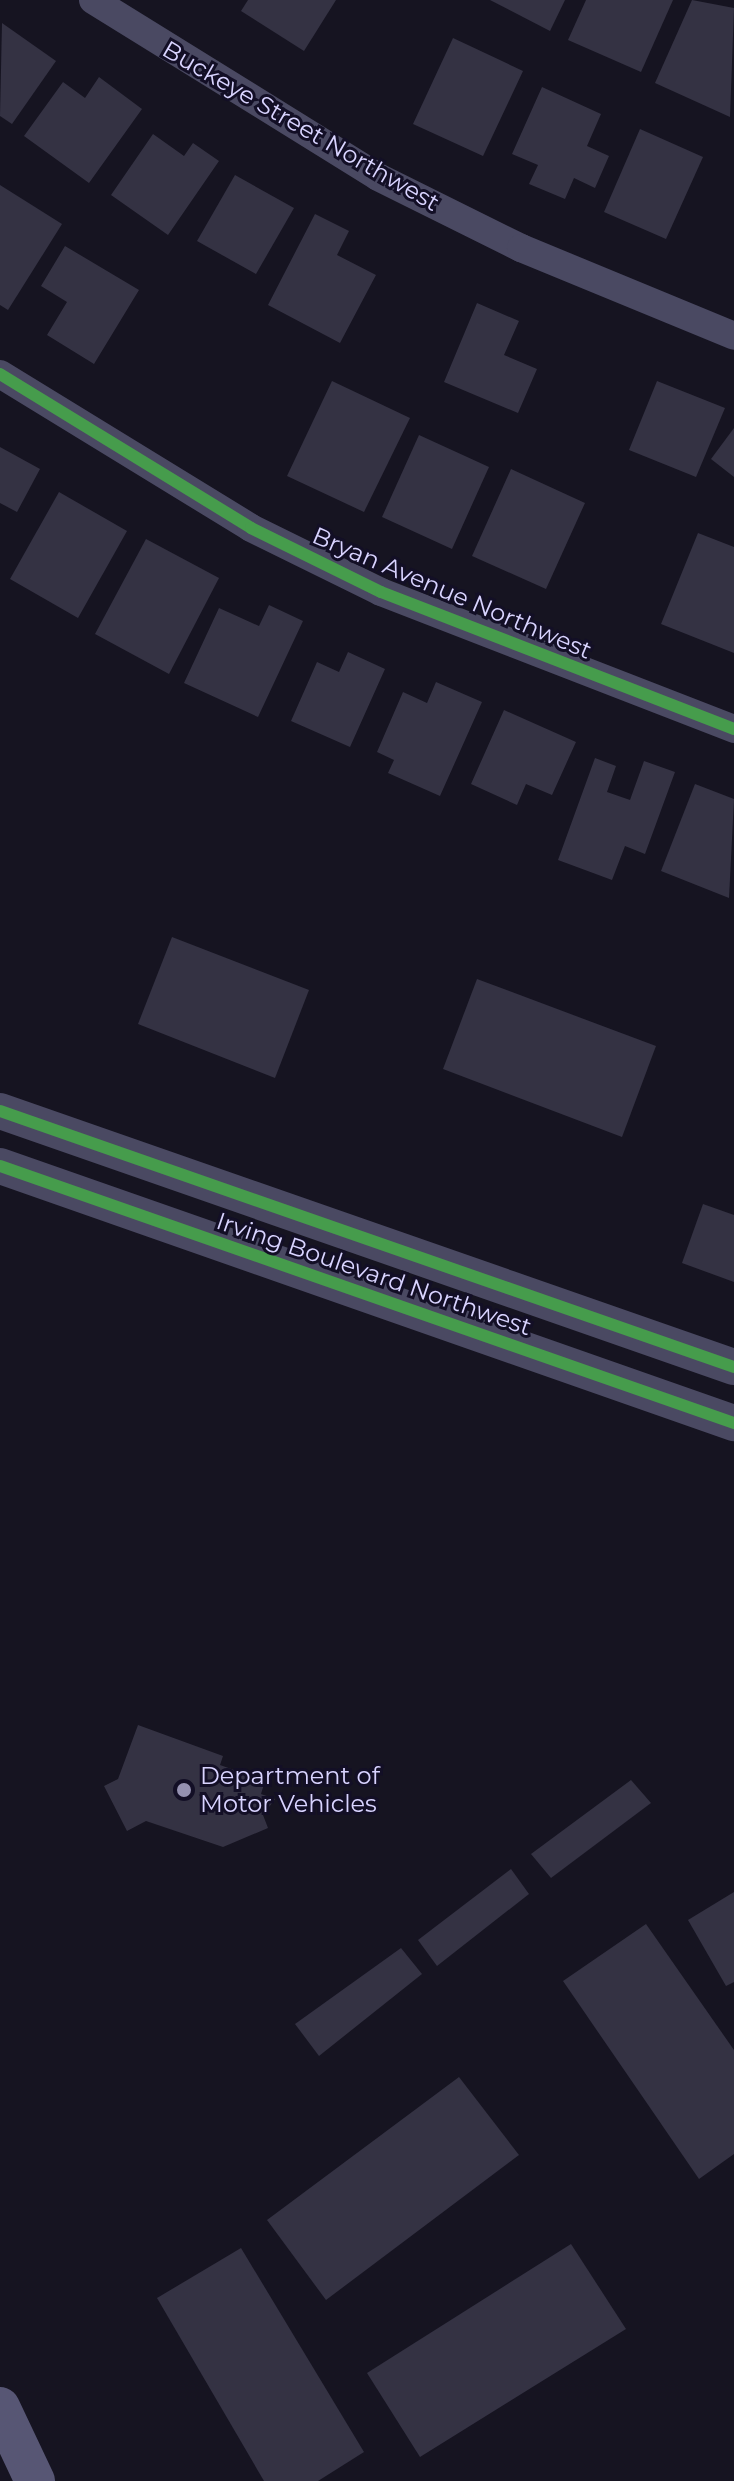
<!DOCTYPE html>
<html>
<head>
<meta charset="utf-8">
<style>
	body { margin:0 }
	#map { position:relative; width:734px; height:2481px; overflow:hidden; background:#161421; font-family:Montserrat,sans-serif }
	div>[style] { position:absolute }
	[style*='--x'] { left:calc(var(--x)*1px); top:calc(var(--y)*1px); width:calc(var(--w)*1px); rotate:calc(var(--a)*1deg) }
	.building>* { inset:0; background:#343243 }
	.minor>* { height:28px; margin:-14px; padding:0 14px; transform-origin:14px; border-radius:14px; background:#4a4962 }
	.tertiary>* { height:36px; margin:-18px; padding:0 18px; transform-origin:18px; border-radius:18px; background:#4a4962 }
	.secondary>* { height:40px; margin:-20px; padding:0 20px; transform-origin:20px; border-radius:20px; background:#575674 }
	.cycleway>* { height:12px; margin:-6px; padding:0 6px; transform-origin:6px; border-radius:6px; background:#469c4c }
	.dots>* { width:22px; height:22px; translate:-50% -50%; box-sizing:border-box; border:4px solid #130f26; border-radius:50% }
	span { translate:-50% -50%; white-space:nowrap; text-align:center; line-height:1.15; -webkit-text-stroke:6px #130f26; paint-order:stroke }
	.street-label { font-size:24px; color:#d9d4ff }
	.poi-label { font-size:24px; color:#d9d4ff }
	.left { translate:0 -50%; text-align:left }
</style>
</head>
<body>
<div id="map">
	<div class="building">
		<i style="clip-path:polygon(248px 0,336px 0,304px 51px,241px 11px)"></i>
		<i style="clip-path:polygon(490px 0,565px 0,550px 31px)"></i>
		<i style="clip-path:polygon(586px 0,673px 0,641px 72px,568px 40px)"></i>
		<i style="clip-path:polygon(692px 0,734px 8px,730px 117px,655px 83px)"></i>
		<i style="clip-path:polygon(2px 23px,56px 61px,12px 124px,0 116px)"></i>
		<i style="clip-path:polygon(453px 38px,523px 71px,483px 156px,413px 124px)"></i>
		<i style="clip-path:polygon(99px 77px,142px 109px,89px 183px,24px 136px,63px 82px,85px 98px)"></i>
		<i style="clip-path:polygon(542px 87px,601px 114px,587px 146px,609px 156px,595px 188px,574px 178px,565px 199px,529px 184px,538px 165px,512px 154px)"></i>
		<i style="clip-path:polygon(640px 129px,703px 157px,666px 239px,604px 212px)"></i>
		<i style="clip-path:polygon(153px 134px,184px 156px,193px 143px,219px 161px,168px 235px,111px 195px)"></i>
		<i style="clip-path:polygon(235px 175px,294px 208px,256px 274px,197px 241px)"></i>
		<i style="clip-path:polygon(0 185px,62px 224px,8px 310px,0 305px)"></i>
		<i style="clip-path:polygon(315px 214px,349px 231px,337px 255px,376px 275px,340px 343px,268px 305px)"></i>
		<i style="clip-path:polygon(65px 246px,139px 290px,94px 364px,47px 335px,67px 302px,41px 286px)"></i>
		<i style="clip-path:polygon(477px 303px,519px 321px,504px 355px,537px 369px,518px 413px,444px 382px)"></i>
		<i style="clip-path:polygon(332px 381px,410px 418px,364px 512px,287px 476px)"></i>
		<i style="clip-path:polygon(657px 381px,725px 408px,696px 477px,629px 450px)"></i>
		<i style="clip-path:polygon(734px 428px,734px 477px,711px 459px)"></i>
		<i style="clip-path:polygon(419px 435px,489px 467px,452px 549px,382px 517px)"></i>
		<i style="clip-path:polygon(0 447px,40px 469px,17px 512px,0 503px)"></i>
		<i style="clip-path:polygon(511px 469px,585px 503px,546px 589px,472px 556px)"></i>
		<i style="clip-path:polygon(59px 492px,127px 531px,78px 618px,10px 579px)"></i>
		<i style="clip-path:polygon(698px 533px,734px 547px,734px 653px,661px 624px)"></i>
		<i style="clip-path:polygon(146px 539px,219px 578px,169px 674px,95px 634px)"></i>
		<i style="clip-path:polygon(269px 605px,303px 621px,258px 717px,184px 683px,219px 608px,259px 626px)"></i>
		<i style="clip-path:polygon(348px 652px,385px 669px,350px 747px,291px 721px,317px 662px,339px 672px)"></i>
		<i style="clip-path:polygon(436px 682px,482px 702px,440px 796px,388px 773px,394px 760px,377px 752px,403px 692px,427px 703px)"></i>
		<i style="clip-path:polygon(504px 710px,576px 742px,552px 795px,526px 784px,517px 805px,471px 784px)"></i>
		<i style="clip-path:polygon(595px 758px,616px 766px,607px 792px,630px 800px,644px 761px,675px 772px,645px 854px,625px 846px,612px 880px,558px 860px)"></i>
		<i style="clip-path:polygon(695px 784px,734px 799px,729px 898px,661px 871px)"></i>
		<i style="clip-path:polygon(172px 937px,309px 990px,275px 1078px,138px 1024px)"></i>
		<i style="clip-path:polygon(477px 979px,656px 1046px,622px 1137px,443px 1069px)"></i>
		<i style="clip-path:polygon(703px 1204px,734px 1215px,734px 1282px,682px 1263px)"></i>
		<i style="clip-path:polygon(138px 1725px,223px 1756px,220px 1765px,265px 1781px,261px 1794px,275px 1799px,263px 1815px,268px 1828px,223px 1847px,146px 1821px,127px 1831px,104px 1786px,118px 1779px)"></i>
		<i style="clip-path:polygon(631px 1780px,651px 1803px,551px 1878px,531px 1854px)"></i>
		<i style="clip-path:polygon(511px 1869px,529px 1894px,437px 1966px,418px 1940px)"></i>
		<i style="clip-path:polygon(734px 1892px,734px 1982px,726px 1986px,688px 1920px)"></i>
		<i style="clip-path:polygon(646px 1924px,734px 2050px,734px 2154px,699px 2179px,563px 1981px)"></i>
		<i style="clip-path:polygon(401px 1948px,422px 1974px,319px 2056px,295px 2024px)"></i>
		<i style="clip-path:polygon(459px 2077px,519px 2155px,326px 2300px,267px 2220px)"></i>
		<i style="clip-path:polygon(571px 2244px,626px 2329px,420px 2457px,367px 2373px)"></i>
		<i style="clip-path:polygon(241px 2248px,364px 2452px,318px 2481px,264px 2481px,157px 2298px)"></i>
	</div>
	<div class="minor">
		<i style="--x:93;--y:0;--w:335;--a:31.8"></i>
		<i style="--x:378;--y:177;--w:160;--a:26.4"></i>
		<i style="--x:521;--y:248;--w:230;--a:22.4"></i>
		<i style="--x:0;--y:374;--w:294;--a:31.5"></i>
		<i style="--x:251;--y:528;--w:145;--a:26.2"></i>
		<i style="--x:381;--y:592;--w:379;--a:21.2"></i>
	</div>
	<div class="tertiary">
		<i style="--x:0;--y:1111;--w:777;--a:19.23"></i>
		<i style="--x:0;--y:1166;--w:778;--a:19.3"></i>
	</div>
	<div class="secondary">
		<i style="--x:0;--y:2407;--w:82;--a:64.7"></i>
	</div>
	<div class="cycleway">
		<i style="--x:0;--y:374;--w:294;--a:31.5"></i>
		<i style="--x:251;--y:528;--w:145;--a:26.2"></i>
		<i style="--x:381;--y:592;--w:379;--a:21.2"></i>
		<i style="--x:0;--y:1111;--w:777;--a:19.23"></i>
		<i style="--x:0;--y:1166;--w:778;--a:19.3"></i>
	</div>
	<div class="dots">
		<i style="left:184px;top:1790px;background:#9591b1"></i>
	</div>
	<div class="street-label">
		<span style="left:301px;top:126px;rotate:30deg">Buckeye Street Northwest</span>
		<span style="left:452px;top:593px;rotate:23deg">Bryan Avenue Northwest</span>
		<span style="left:374px;top:1274px;rotate:19deg">Irving Boulevard Northwest</span>
	</div>
	<div class="poi-label">
		<span class="left" style="left:200px;top:1790px">Department of<br>Motor Vehicles</span>
	</div>
</div>
</body>
</html>
